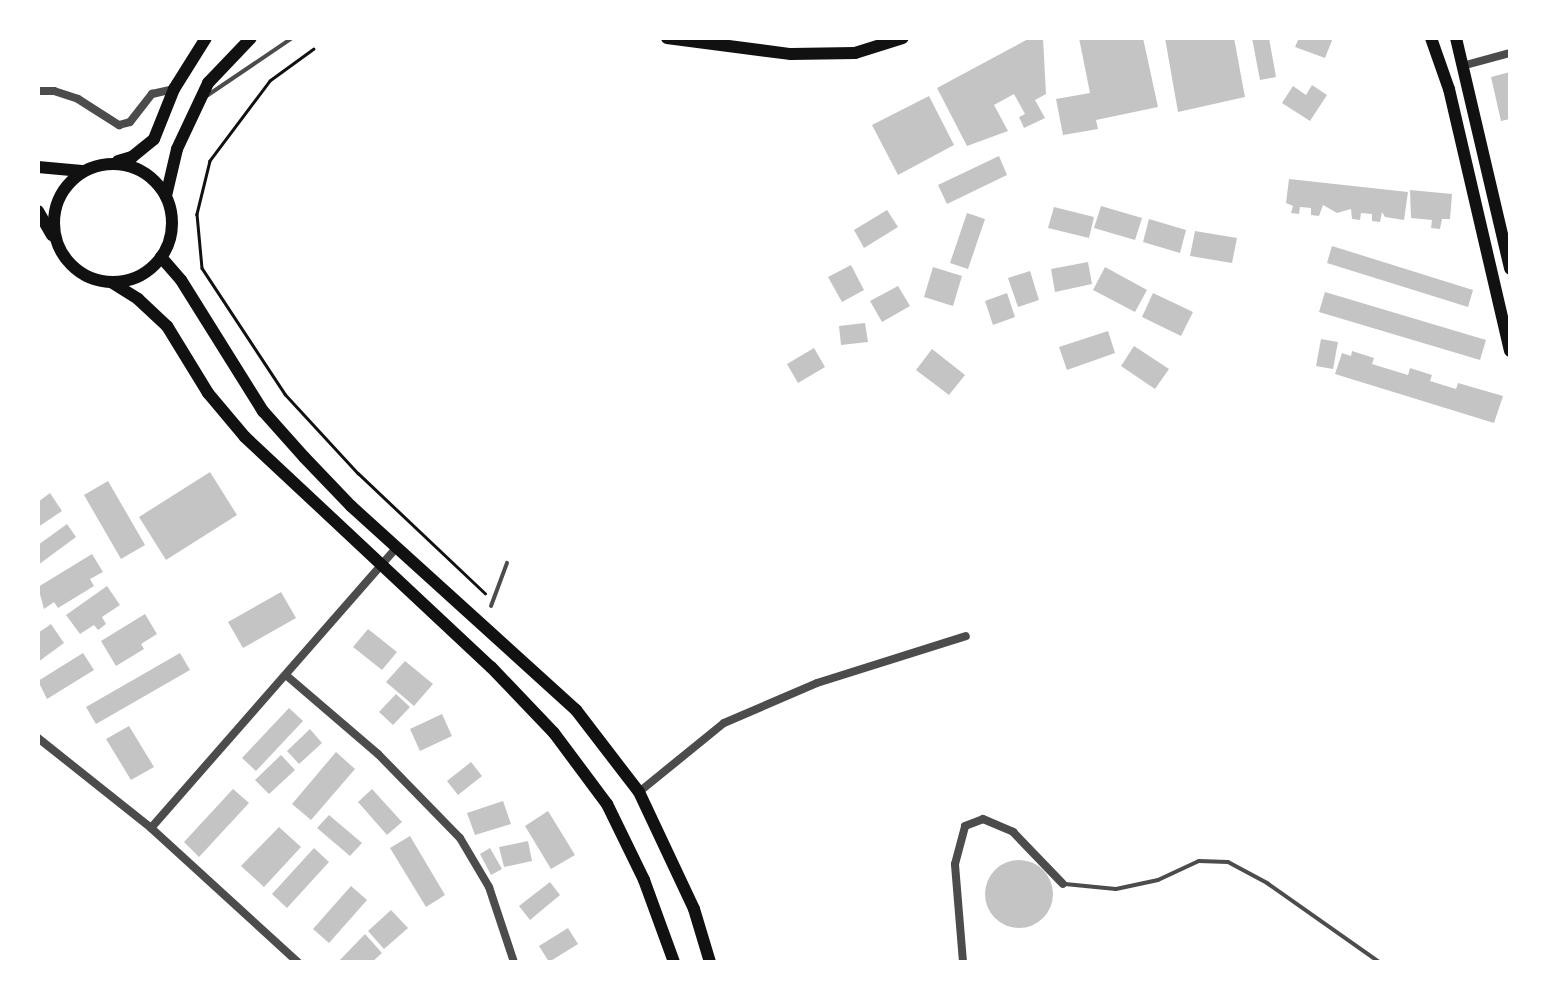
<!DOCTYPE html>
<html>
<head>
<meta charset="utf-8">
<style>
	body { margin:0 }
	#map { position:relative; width:1548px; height:1000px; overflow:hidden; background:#fff; font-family:Poppins,sans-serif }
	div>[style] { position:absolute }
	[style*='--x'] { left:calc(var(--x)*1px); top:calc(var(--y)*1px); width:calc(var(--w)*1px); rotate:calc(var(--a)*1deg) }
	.building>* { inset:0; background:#c4c4c4 }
	.round { border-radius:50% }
	.path>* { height:2.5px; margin:-1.25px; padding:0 1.25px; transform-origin:1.25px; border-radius:1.25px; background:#111 }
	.service>* { height:4px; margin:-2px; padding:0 2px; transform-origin:2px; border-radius:2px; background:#4c4c4c }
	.minor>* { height:8px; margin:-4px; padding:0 4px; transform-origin:4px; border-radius:4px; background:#4c4c4c }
	.trunk>* { height:12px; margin:-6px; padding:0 6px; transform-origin:6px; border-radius:6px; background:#111 }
	.trunk>.ring { margin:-6px; padding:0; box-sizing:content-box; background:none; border:12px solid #111; border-radius:50% }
	span { translate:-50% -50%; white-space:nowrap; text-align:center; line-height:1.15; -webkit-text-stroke:8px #fff; paint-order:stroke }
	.frame { position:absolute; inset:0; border:40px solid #fff; pointer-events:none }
</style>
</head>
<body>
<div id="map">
	<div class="building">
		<i style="clip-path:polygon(1030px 38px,1043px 38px,1046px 94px,1035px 100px,1045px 118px,1024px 128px,1019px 117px,1025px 114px,1014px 94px,994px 105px,1008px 131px,967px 146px,937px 88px)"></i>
		<i style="clip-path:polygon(1079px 38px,1143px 38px,1158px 107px,1096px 120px,1098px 129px,1063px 135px,1056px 99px,1090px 93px)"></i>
		<i style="clip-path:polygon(1165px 38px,1234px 38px,1245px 97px,1178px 112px)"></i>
		<i style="clip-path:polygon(1252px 38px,1269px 38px,1276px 77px,1260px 80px)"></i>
		<i style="clip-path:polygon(1299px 38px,1333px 38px,1325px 58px,1295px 47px)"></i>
		<i style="clip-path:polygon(1510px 72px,1510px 119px,1501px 121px,1491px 77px)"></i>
		<i style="clip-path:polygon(1312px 85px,1327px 95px,1310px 121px,1282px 103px,1293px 86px,1306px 95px)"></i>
		<i style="clip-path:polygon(929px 96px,954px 145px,898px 175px,872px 125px)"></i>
		<i style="clip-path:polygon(999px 156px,1007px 175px,947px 204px,938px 185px)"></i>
		<i style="clip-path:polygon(1289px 179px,1408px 192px,1404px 220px,1385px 217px,1382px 212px,1380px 222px,1372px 221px,1372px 214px,1361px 213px,1360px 220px,1352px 219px,1351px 209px,1337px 213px,1323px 205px,1319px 216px,1311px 215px,1311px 208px,1300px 207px,1299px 214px,1291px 213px,1293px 206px,1286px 203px)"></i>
		<i style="clip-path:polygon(1410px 190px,1452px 194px,1450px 219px,1442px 219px,1440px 229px,1431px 228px,1432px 220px,1411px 218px)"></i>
		<i style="clip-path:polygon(1101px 206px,1142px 218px,1135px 240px,1094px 228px)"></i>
		<i style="clip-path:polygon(1054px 207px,1094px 217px,1089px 238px,1048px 228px)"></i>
		<i style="clip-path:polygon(887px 210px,898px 227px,864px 248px,854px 230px)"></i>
		<i style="clip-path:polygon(967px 213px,985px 219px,968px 269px,950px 263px)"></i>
		<i style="clip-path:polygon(1149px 219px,1186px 230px,1180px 253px,1143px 242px)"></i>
		<i style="clip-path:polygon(1195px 231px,1237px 238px,1232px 263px,1190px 256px)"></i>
		<i style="clip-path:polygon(1332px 246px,1473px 290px,1468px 307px,1327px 263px)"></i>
		<i style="clip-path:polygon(1088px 262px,1092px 284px,1055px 292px,1051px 269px)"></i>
		<i style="clip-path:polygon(851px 265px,864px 290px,842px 302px,828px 277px)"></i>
		<i style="clip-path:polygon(933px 267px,962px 276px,953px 306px,924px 297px)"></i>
		<i style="clip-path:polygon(1105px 267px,1147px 290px,1135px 312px,1093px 290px)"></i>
		<i style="clip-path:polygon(1030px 271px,1039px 300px,1018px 307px,1008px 278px)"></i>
		<i style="clip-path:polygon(898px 286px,910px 306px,882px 322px,870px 301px)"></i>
		<i style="clip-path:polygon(1325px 292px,1486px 340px,1480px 360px,1319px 312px)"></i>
		<i style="clip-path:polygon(1007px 293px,1015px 317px,993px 325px,985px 301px)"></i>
		<i style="clip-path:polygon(1153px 293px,1193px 312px,1181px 336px,1142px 317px)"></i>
		<i style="clip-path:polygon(865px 323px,868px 342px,841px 345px,839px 326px)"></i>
		<i style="clip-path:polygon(1108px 331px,1115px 353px,1067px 370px,1059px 347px)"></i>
		<i style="clip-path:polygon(1321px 339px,1338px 342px,1333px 369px,1316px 366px)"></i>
		<i style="clip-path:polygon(1134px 346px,1169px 369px,1155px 389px,1121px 366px)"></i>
		<i style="clip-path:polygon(814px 348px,825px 367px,798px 383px,787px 364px)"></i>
		<i style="clip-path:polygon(932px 349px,965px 375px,949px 395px,916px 370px)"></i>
		<i style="clip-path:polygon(1352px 351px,1374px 358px,1372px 364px,1408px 375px,1410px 368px,1432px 375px,1430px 381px,1456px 389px,1458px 383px,1503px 396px,1494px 423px,1335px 374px,1342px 353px,1351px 356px)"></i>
		<i style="clip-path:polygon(210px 472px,237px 515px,166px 560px,139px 517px)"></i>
		<i style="clip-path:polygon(108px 481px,145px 545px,121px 559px,84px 495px)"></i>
		<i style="clip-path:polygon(50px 493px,62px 511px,38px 527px,38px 502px)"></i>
		<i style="clip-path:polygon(67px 524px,76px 537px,38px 565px,38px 545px)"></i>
		<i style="clip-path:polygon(92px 554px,103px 572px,90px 579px,94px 586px,58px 608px,54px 602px,44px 609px,38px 587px)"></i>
		<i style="clip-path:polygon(107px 586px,120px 605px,102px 617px,106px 624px,98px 630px,94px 625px,80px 634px,66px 615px)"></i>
		<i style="clip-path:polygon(281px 592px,296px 618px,243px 648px,228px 622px)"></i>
		<i style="clip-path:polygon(145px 614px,157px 634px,141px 644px,144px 649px,116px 666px,101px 641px)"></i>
		<i style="clip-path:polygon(51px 624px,64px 643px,38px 662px,38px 633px)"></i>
		<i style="clip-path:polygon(368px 629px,397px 652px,382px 670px,353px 647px)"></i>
		<i style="clip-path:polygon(83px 653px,94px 670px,47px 699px,38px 681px)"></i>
		<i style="clip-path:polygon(180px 653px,190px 670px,96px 724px,86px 707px)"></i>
		<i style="clip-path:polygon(405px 661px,433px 684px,414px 706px,386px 682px)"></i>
		<i style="clip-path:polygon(396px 694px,410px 707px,393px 725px,379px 712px)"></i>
		<i style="clip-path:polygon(289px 708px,303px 721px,256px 771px,242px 758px)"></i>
		<i style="clip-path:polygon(442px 714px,452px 736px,420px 751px,410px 729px)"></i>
		<i style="clip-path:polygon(129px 726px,154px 767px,131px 780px,106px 739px)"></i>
		<i style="clip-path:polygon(310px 729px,322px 743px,299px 764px,287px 751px)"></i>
		<i style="clip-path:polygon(336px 752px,355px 769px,311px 820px,292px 804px)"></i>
		<i style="clip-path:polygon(281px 755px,295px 770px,269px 794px,255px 780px)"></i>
		<i style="clip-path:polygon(471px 762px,482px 776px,458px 795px,447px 781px)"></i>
		<i style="clip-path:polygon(233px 789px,249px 803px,199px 857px,184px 842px)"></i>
		<i style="clip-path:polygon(372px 789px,402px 822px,387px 835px,358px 802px)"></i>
		<i style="clip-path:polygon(503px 801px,511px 824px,475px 835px,467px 813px)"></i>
		<i style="clip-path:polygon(548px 811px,575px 855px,551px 869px,525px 826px)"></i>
		<i style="clip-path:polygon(329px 815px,362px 843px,350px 856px,317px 828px)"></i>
		<i style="clip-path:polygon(279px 827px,301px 847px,264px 887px,241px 866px)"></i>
		<i style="clip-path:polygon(410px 836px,445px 895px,426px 907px,390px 848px)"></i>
		<i style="clip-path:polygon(528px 841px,532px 861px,504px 867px,499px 847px)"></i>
		<i style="clip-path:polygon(314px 848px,329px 862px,287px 908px,272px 894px)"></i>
		<i style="clip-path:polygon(490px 848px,502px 869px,491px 875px,480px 854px)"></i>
		<i class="round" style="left:985px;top:860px;width:68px;height:68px"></i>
		<i style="clip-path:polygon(550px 882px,560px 895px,530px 920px,519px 906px)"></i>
		<i style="clip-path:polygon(351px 886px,367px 900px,329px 943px,313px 929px)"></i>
		<i style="clip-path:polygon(391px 910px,408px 928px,384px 949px,368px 931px)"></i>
		<i style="clip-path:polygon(568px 928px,578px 944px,549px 962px,539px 946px)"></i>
		<i style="clip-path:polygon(365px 934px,382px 953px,372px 962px,338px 962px)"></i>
	</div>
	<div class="path">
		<i style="--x:314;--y:49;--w:54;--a:144"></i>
		<i style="--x:270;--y:81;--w:100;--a:126.9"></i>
		<i style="--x:210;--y:161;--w:55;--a:103.8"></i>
		<i style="--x:197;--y:214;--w:54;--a:84.7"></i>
		<i style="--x:202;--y:268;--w:151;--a:56.6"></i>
		<i style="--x:285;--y:394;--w:108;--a:47.3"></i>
		<i style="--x:358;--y:473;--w:175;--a:43.4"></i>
	</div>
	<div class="service">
		<i style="--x:205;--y:97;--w:105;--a:-34.1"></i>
		<i style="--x:491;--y:606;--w:46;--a:-69.6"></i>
		<i style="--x:1065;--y:884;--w:51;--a:5.6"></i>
		<i style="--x:1116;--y:889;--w:43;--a:-12.1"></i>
		<i style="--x:1158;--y:880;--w:45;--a:-24.9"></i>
		<i style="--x:1199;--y:861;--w:29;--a:2"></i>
		<i style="--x:1228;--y:862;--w:44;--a:28.3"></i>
		<i style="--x:1267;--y:883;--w:137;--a:35.2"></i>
	</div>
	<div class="minor">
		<i style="--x:1462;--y:66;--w:50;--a:-15.2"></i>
		<i style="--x:38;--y:91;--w:16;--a:0"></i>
		<i style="--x:54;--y:91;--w:25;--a:18"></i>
		<i style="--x:78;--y:99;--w:49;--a:32.4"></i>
		<i style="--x:119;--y:125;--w:11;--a:-15"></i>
		<i style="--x:130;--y:122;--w:36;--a:-52"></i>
		<i style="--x:152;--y:94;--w:23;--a:-13"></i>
		<i style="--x:287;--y:676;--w:120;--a:40.6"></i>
		<i style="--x:378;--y:754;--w:117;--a:45.7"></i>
		<i style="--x:460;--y:838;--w:57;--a:59.4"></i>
		<i style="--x:489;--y:887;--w:79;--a:71.6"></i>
		<i style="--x:38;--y:738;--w:144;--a:38.5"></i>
		<i style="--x:151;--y:828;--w:199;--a:42.4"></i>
		<i style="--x:639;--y:792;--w:109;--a:-39.1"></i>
		<i style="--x:724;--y:723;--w:101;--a:-23.3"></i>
		<i style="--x:817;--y:683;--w:156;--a:-17.5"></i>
		<i style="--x:151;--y:828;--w:373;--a:-48.8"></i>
		<i style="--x:963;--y:962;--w:98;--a:-94.7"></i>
		<i style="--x:955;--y:864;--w:39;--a:-75"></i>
		<i style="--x:965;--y:826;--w:19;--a:-21"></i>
		<i style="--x:983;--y:819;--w:33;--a:23"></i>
		<i style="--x:1013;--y:832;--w:72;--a:46.1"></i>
	</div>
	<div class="trunk">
		<i style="--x:667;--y:38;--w:125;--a:7.4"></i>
		<i style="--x:791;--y:54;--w:64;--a:-0.9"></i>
		<i style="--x:855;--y:53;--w:50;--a:-17.4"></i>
		<i style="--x:1431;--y:38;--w:54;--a:70.6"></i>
		<i style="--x:1449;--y:89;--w:269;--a:76.9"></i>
		<i style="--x:1456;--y:38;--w:237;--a:76.8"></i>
		<i style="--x:118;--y:161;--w:15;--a:-16"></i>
		<i style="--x:132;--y:157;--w:28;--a:-39"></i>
		<i style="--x:154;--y:139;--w:54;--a:-68.2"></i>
		<i style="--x:174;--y:89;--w:60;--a:-57.9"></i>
		<i class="ring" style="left:54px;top:164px;width:106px;height:106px"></i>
		<i style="--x:38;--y:167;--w:44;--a:5.2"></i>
		<i style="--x:166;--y:196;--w:48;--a:-76.8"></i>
		<i style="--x:177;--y:149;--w:73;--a:-64.8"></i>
		<i style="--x:208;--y:83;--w:62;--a:-46.3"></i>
		<i style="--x:38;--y:211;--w:28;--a:60"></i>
		<i style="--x:161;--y:257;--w:30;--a:49"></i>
		<i style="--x:181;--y:280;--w:155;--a:58"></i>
		<i style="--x:263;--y:411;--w:62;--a:48.3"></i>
		<i style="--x:304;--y:457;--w:68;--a:46.2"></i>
		<i style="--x:351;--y:506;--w:304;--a:42.2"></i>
		<i style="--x:576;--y:710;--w:103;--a:52.5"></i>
		<i style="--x:639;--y:792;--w:129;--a:64.8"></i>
		<i style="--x:694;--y:909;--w:55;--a:73.2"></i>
		<i style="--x:111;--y:282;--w:32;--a:32"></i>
		<i style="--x:138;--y:299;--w:40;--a:43"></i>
		<i style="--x:167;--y:326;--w:79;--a:58.5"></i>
		<i style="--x:208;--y:393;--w:57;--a:49.9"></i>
		<i style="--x:245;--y:437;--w:337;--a:43.1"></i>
		<i style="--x:491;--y:667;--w:91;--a:46.3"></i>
		<i style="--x:554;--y:733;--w:89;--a:53.3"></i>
		<i style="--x:607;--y:804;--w:85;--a:64"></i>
		<i style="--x:644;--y:880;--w:87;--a:69.9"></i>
	</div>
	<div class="frame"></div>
</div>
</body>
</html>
